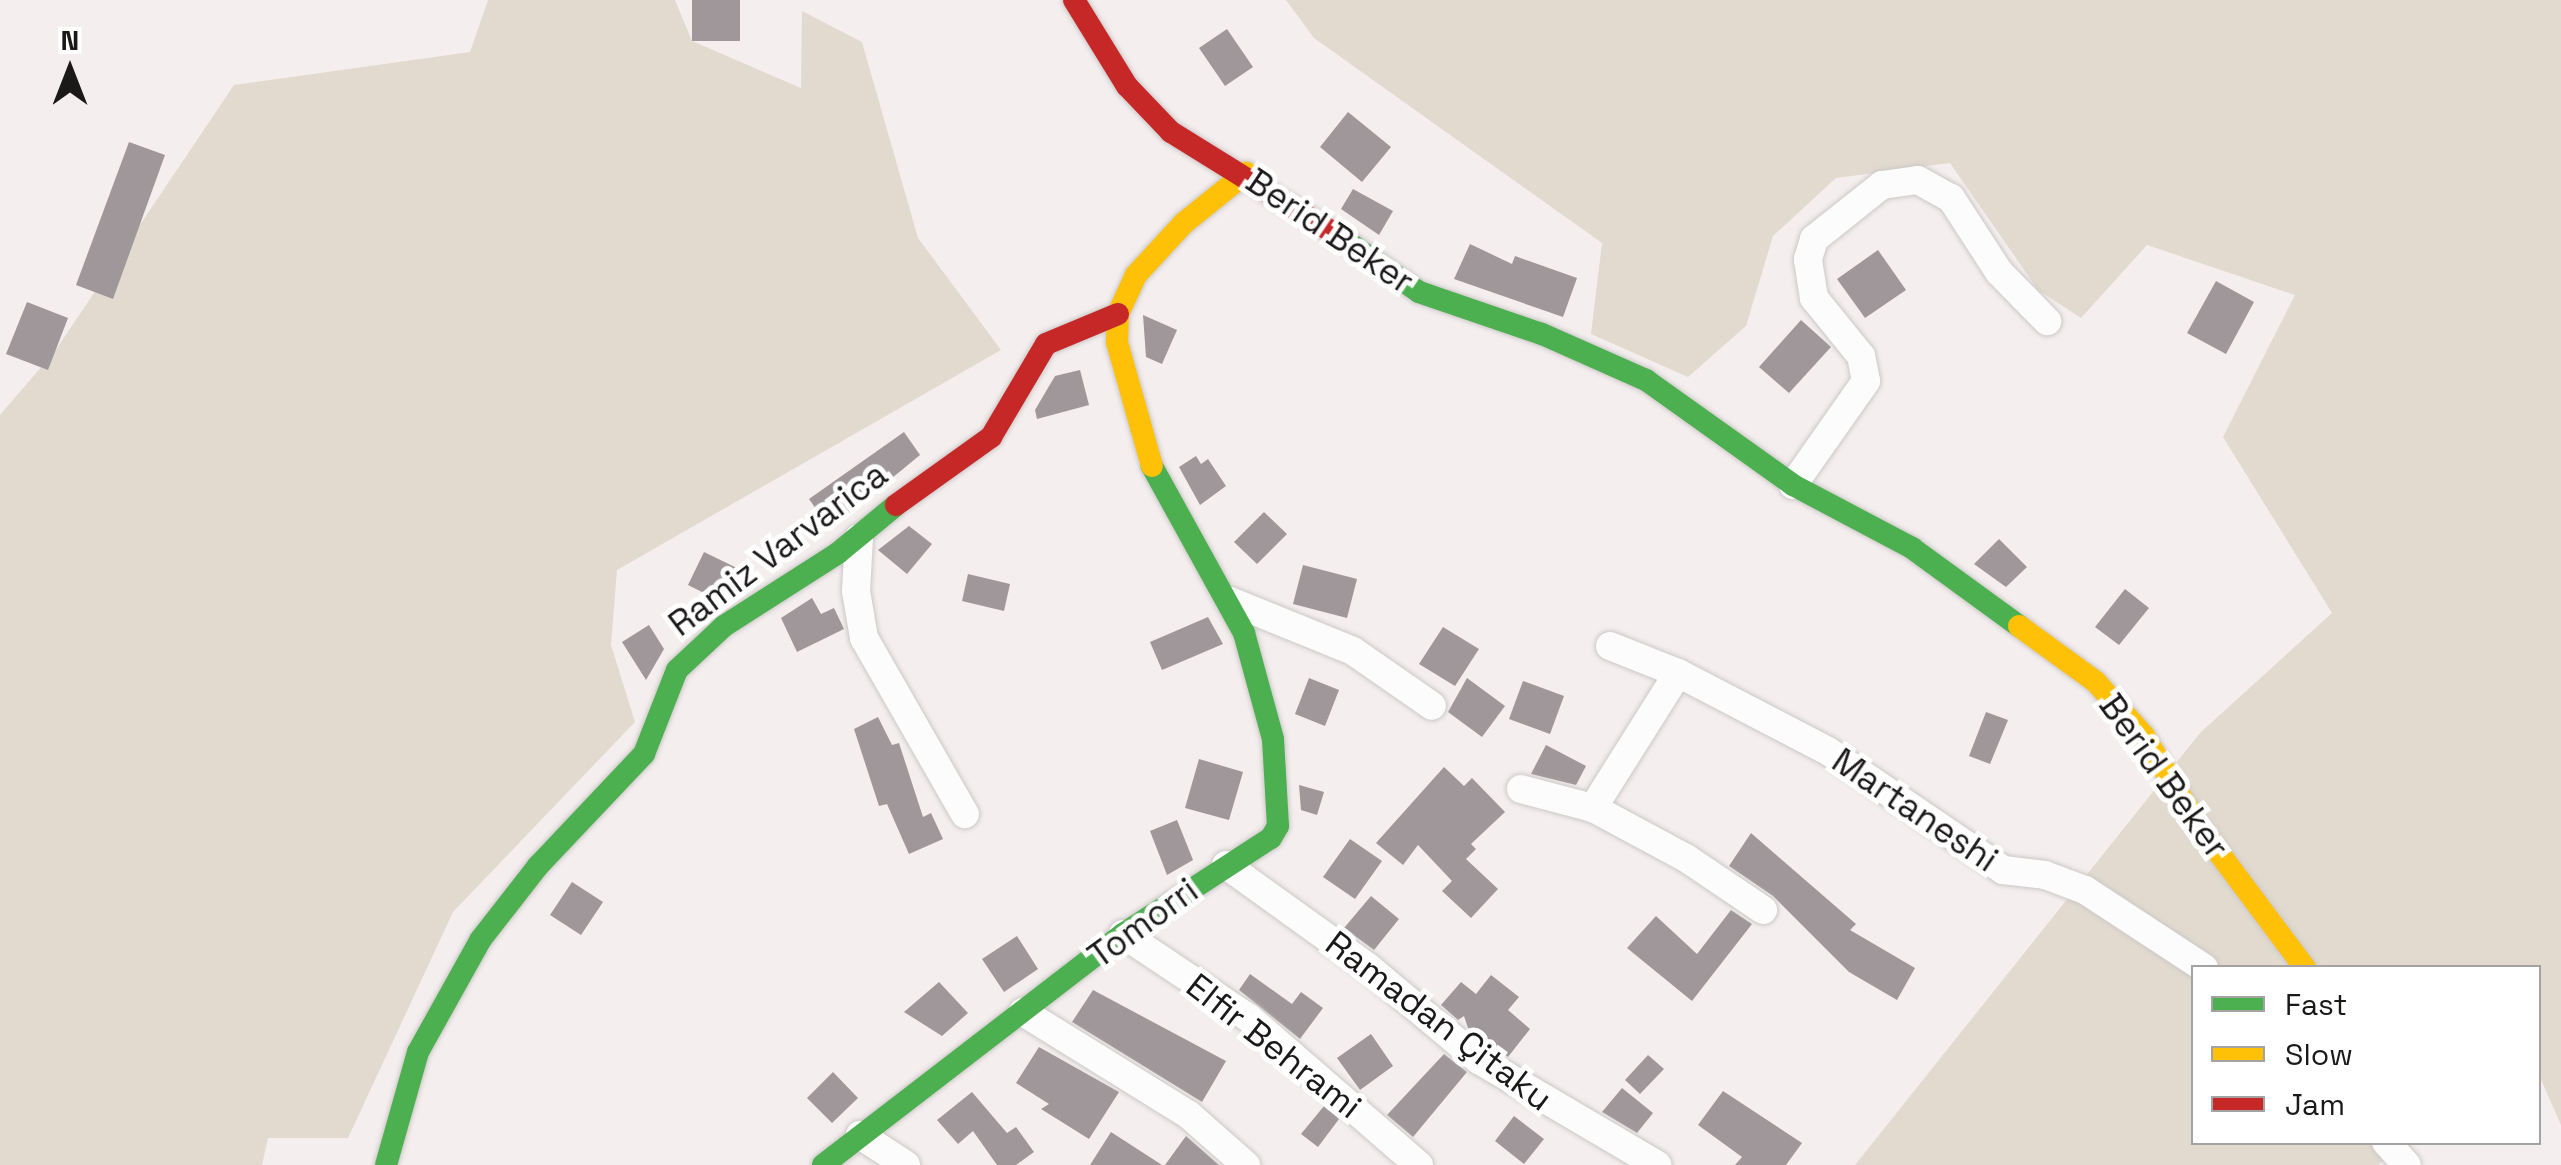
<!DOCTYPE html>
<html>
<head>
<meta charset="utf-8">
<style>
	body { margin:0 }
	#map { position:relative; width:2561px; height:1165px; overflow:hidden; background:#f4eeee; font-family:"Space Grotesk",sans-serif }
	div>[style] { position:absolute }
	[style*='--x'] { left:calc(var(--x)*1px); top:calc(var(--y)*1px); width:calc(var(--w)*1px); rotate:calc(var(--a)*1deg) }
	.green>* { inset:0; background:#e2dacf }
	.building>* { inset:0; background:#9f9799 }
	.roads { filter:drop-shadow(0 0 2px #ccc8c7) drop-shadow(0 0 2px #ccc8c7) }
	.street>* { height:28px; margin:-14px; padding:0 14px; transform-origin:14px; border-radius:14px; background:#fdfcfc }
	.fast>* { height:22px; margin:-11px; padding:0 11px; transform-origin:11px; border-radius:11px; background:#4caf50 }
	.slow>* { height:22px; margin:-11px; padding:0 11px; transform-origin:11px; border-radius:11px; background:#ffc107 }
	.jam>* { height:22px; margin:-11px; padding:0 11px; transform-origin:11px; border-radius:11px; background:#c62828 }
	span { translate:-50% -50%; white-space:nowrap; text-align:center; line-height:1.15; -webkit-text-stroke:10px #fff; paint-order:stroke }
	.street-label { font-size:35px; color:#1b1818 }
	.legend { position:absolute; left:2191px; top:965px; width:350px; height:180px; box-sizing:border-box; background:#fff; border:2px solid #a4a3a3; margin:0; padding:12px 18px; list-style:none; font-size:30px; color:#1b1818 }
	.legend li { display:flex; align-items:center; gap:20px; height:50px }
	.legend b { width:50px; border:2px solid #a4a3a3 }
	.north { position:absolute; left:20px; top:20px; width:100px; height:100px; -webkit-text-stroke:8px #fff; paint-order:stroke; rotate:0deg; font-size:28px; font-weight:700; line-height:40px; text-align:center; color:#1b1818 }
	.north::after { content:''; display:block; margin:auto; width:35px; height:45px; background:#1b1818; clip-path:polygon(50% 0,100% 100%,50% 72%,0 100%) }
</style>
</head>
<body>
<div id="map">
	<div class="green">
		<i style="clip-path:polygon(488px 0,675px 0,692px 41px,801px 88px,802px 11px,862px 42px,918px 238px,1001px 350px,617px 570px,611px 645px,635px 722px,453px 912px,348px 1138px,268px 1138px,262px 1165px,0 1165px,0 415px,55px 351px,234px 85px,470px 52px)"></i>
		<i style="clip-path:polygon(1286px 0,2561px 0,2561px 1125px,2539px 1075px,2538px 968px,2194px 968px,2194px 1142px,2407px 1143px,2378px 1165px,1855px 1165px,2200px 733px,2332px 613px,2223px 437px,2295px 295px,2147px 245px,2081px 318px,2038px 290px,1950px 163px,1836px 178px,1773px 236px,1746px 326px,1688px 377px,1591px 334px,1602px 243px,1314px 38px)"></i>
	</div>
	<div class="building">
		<i style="clip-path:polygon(692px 0,740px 0,740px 41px,692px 41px)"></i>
		<i style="clip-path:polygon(1227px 29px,1253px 67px,1225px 86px,1199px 48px)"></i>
		<i style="clip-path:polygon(1348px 112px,1391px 147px,1362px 182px,1320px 147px)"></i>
		<i style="clip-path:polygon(129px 142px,165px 155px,113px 299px,76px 285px)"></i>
		<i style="clip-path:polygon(1353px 189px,1393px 211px,1379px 235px,1341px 209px)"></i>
		<i style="clip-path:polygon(1470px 244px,1512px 264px,1515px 256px,1577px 278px,1563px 317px,1454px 279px)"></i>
		<i style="clip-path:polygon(1878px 250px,1906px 290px,1865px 318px,1837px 279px)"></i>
		<i style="clip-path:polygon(2216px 281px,2254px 302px,2226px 354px,2187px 333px)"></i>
		<i style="clip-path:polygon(27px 302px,68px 318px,48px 370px,6px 354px)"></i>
		<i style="clip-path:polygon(1143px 315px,1177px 330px,1162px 364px,1146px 357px)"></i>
		<i style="clip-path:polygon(1801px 320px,1831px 347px,1789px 393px,1759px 367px)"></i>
		<i style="clip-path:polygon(1080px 370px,1089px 405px,1037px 419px,1035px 410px,1055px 376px)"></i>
		<i style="clip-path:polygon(904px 432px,920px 455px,830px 529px,809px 499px)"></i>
		<i style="clip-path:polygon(1196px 456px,1201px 464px,1208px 459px,1226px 486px,1200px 505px,1179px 467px)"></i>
		<i style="clip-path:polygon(1264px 512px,1287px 534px,1257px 564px,1234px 542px)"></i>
		<i style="clip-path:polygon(909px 526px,932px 544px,907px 574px,878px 550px)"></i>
		<i style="clip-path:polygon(1999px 539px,2027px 567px,2006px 587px,1974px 564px)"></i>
		<i style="clip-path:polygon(704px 552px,737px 568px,720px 601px,688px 585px)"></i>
		<i style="clip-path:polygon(1303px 565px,1357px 579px,1347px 618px,1293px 604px)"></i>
		<i style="clip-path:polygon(968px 574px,1010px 584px,1004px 611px,962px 601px)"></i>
		<i style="clip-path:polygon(2125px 589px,2149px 608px,2119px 645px,2095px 627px)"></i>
		<i style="clip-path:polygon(812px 598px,821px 614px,834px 608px,844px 629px,797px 652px,781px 618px)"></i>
		<i style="clip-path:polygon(1208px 617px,1223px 644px,1162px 670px,1150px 642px)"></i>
		<i style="clip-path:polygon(649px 625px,664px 649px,646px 680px,622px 642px)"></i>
		<i style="clip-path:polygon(1443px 627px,1479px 649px,1455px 686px,1419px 664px)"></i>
		<i style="clip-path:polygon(1309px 678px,1339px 690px,1325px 726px,1295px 714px)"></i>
		<i style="clip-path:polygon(1467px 678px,1505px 706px,1482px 737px,1448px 712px)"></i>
		<i style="clip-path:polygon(1523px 681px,1564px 696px,1550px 734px,1509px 719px)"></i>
		<i style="clip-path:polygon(1986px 712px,2008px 720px,1990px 764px,1969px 756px)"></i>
		<i style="clip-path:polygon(878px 717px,892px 745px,899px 743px,923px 817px,931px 813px,943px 839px,909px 854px,887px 804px,879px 806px,854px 729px)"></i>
		<i style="clip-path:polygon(1546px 745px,1586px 766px,1576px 785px,1531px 774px)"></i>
		<i style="clip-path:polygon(1199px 759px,1243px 772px,1229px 820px,1185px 808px)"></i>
		<i style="clip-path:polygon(1444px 767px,1464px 786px,1472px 778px,1505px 812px,1471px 844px,1476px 849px,1466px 859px,1498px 889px,1471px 918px,1442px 891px,1452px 881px,1418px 845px,1403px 865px,1376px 843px)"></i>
		<i style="clip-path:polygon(1299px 785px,1324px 792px,1317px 815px,1301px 810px)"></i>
		<i style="clip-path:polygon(1177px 820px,1193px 860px,1167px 875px,1150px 831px)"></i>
		<i style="clip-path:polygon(1751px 833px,1856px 924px,1850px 930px,1915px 968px,1897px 1000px,1849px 972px,1773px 896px,1729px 866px)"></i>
		<i style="clip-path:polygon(1350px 839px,1382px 861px,1355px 899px,1323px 877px)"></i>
		<i style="clip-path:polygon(572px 882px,603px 902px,581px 935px,550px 915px)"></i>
		<i style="clip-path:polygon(1371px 896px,1399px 919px,1374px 950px,1344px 928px)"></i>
		<i style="clip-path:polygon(1731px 910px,1752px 924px,1692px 1001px,1627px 948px,1656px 916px,1697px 954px)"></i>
		<i style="clip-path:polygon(1017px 936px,1038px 969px,1004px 992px,982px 959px)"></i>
		<i style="clip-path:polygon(1250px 974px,1292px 1004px,1301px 992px,1323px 1008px,1300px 1039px,1239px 990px)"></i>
		<i style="clip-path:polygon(1491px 975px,1519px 997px,1508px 1010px,1530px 1029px,1508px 1057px,1468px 1028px,1464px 1016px,1458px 1020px,1441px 1005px,1461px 982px,1476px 994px)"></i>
		<i style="clip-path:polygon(939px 982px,968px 1013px,942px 1036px,904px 1012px)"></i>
		<i style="clip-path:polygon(1093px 990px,1226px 1061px,1202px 1102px,1072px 1022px)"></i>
		<i style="clip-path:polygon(1371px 1034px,1393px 1066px,1360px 1090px,1337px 1058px)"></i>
		<i style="clip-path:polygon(1039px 1047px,1119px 1092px,1089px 1139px,1041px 1109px,1049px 1104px,1016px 1083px)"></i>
		<i style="clip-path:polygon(1444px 1054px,1467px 1072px,1413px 1137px,1387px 1115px)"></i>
		<i style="clip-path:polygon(1648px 1055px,1664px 1069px,1640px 1094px,1625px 1080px)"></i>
		<i style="clip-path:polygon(833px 1072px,858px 1098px,832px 1123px,807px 1098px)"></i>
		<i style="clip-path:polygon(1622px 1088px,1653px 1113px,1637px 1133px,1602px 1112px)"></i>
		<i style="clip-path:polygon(1723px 1091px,1802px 1143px,1786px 1165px,1735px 1165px,1742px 1157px,1698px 1125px)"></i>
		<i style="clip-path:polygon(972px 1092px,1007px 1133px,1016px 1127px,1034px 1152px,1016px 1165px,997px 1165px,973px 1131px,958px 1144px,937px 1120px)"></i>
		<i style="clip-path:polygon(1324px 1106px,1339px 1119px,1318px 1147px,1301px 1134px)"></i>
		<i style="clip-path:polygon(1514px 1116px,1544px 1139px,1524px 1164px,1495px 1141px)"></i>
		<i style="clip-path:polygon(1111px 1132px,1162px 1165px,1090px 1165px)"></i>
		<i style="clip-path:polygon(1186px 1136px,1219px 1165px,1165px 1165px)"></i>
	</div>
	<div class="roads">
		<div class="street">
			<i style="--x:1793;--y:485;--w:127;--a:-54.9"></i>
			<i style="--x:1866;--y:381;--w:25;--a:-101"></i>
			<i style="--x:1861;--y:356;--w:75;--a:-129"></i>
			<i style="--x:1814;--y:298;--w:39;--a:-99"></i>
			<i style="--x:1808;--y:259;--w:21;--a:-73"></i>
			<i style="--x:1814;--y:239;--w:87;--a:-38.5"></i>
			<i style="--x:1882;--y:185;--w:36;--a:-8"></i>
			<i style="--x:1918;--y:180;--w:38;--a:29"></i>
			<i style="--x:1951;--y:198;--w:88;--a:57"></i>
			<i style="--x:1999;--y:272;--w:69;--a:45.6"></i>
			<i style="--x:859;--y:538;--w:53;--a:93.2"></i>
			<i style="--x:856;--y:591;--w:48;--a:80.3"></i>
			<i style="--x:864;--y:638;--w:203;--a:60.2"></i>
			<i style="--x:1230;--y:601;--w:133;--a:22.1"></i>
			<i style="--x:1353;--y:651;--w:96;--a:34.8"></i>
			<i style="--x:1610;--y:646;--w:73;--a:21.7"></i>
			<i style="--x:1678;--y:673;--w:169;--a:27.5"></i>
			<i style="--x:1828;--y:751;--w:212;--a:34.2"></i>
			<i style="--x:2003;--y:870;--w:42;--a:6.8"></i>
			<i style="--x:2045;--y:875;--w:43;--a:20.6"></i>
			<i style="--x:2085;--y:890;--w:142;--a:33.2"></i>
			<i style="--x:1678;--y:673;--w:160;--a:122.2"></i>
			<i style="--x:1593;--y:808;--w:106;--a:28.3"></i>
			<i style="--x:1686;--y:858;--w:93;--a:34"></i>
			<i style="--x:1521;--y:789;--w:74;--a:14.8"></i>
			<i style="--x:1226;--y:865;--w:175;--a:35.7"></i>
			<i style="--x:1368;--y:967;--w:145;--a:40"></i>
			<i style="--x:1479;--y:1060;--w:207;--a:30.5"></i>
			<i style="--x:1123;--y:934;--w:151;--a:33.7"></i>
			<i style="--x:1249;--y:1018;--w:225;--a:40.9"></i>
			<i style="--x:1023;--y:1012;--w:195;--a:31.8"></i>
			<i style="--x:1189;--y:1115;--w:76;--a:41.3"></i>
			<i style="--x:860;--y:1135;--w:55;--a:33.1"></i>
			<i style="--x:2386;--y:1142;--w:31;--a:48"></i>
		</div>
		<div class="fast">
			<i style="--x:1345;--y:240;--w:90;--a:35.1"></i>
			<i style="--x:1419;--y:292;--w:130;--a:18.9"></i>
			<i style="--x:1542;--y:334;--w:114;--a:23.9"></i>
			<i style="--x:1646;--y:380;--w:181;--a:35.5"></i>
			<i style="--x:1793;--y:485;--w:135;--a:27.9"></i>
			<i style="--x:1912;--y:548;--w:132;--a:36.1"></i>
			<i style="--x:386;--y:1165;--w:117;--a:-74.2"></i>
			<i style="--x:418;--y:1052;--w:129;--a:-60.9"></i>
			<i style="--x:481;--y:939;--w:93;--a:-52"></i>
			<i style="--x:538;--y:866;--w:154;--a:-46.6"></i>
			<i style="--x:644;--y:754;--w:90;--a:-68.6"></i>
			<i style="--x:677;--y:670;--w:64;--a:-43.1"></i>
			<i style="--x:724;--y:626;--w:135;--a:-32.6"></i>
			<i style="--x:838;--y:553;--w:75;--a:-39.6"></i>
			<i style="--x:823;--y:1165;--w:379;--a:-37.6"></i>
			<i style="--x:1123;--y:934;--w:176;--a:-33"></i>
			<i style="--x:1271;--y:838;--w:14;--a:-60"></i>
			<i style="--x:1278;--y:826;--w:87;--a:-93.3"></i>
			<i style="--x:1273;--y:739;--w:110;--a:-105.3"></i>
			<i style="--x:1244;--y:633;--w:191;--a:-118.9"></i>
		</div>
		<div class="slow">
			<i style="--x:1152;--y:466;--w:129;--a:-105.8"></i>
			<i style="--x:1117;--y:342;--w:28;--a:-88"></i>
			<i style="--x:1118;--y:314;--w:43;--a:-65.2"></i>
			<i style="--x:1136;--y:275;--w:71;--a:-47.3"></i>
			<i style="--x:1184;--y:223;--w:80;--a:-38.9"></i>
			<i style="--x:2019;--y:626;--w:95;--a:36"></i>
			<i style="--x:2096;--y:682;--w:72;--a:48.4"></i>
			<i style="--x:2144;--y:736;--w:104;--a:58.8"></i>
			<i style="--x:2198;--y:825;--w:179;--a:53.2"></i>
		</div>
		<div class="jam">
			<i style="--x:1074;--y:0;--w:101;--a:58.4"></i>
			<i style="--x:1127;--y:86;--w:64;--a:46.3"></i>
			<i style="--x:1171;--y:132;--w:205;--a:31.8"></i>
			<i style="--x:896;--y:505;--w:117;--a:-35.6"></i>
			<i style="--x:991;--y:437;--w:108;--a:-59.4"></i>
			<i style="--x:1046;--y:344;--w:78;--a:-22.6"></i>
		</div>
	</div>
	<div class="street-label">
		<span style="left:1330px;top:231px;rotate:34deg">Berid Beker</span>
		<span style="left:778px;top:549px;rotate:-37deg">Ramiz Varvarica</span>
		<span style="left:2164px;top:776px;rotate:54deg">Berid Beker</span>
		<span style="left:1915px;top:810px;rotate:34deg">Martaneshi</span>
		<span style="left:1143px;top:923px;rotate:-36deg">Tomorri</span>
		<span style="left:1439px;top:1021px;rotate:37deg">Ramadan Çitaku</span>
		<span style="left:1274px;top:1046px;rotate:38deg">Elfir Behrami</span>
	</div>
	<ul class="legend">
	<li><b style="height:12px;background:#4caf50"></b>Fast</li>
	<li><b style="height:12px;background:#ffc107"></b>Slow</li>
	<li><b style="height:12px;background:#c62828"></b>Jam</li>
	</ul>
	<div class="north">N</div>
</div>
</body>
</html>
